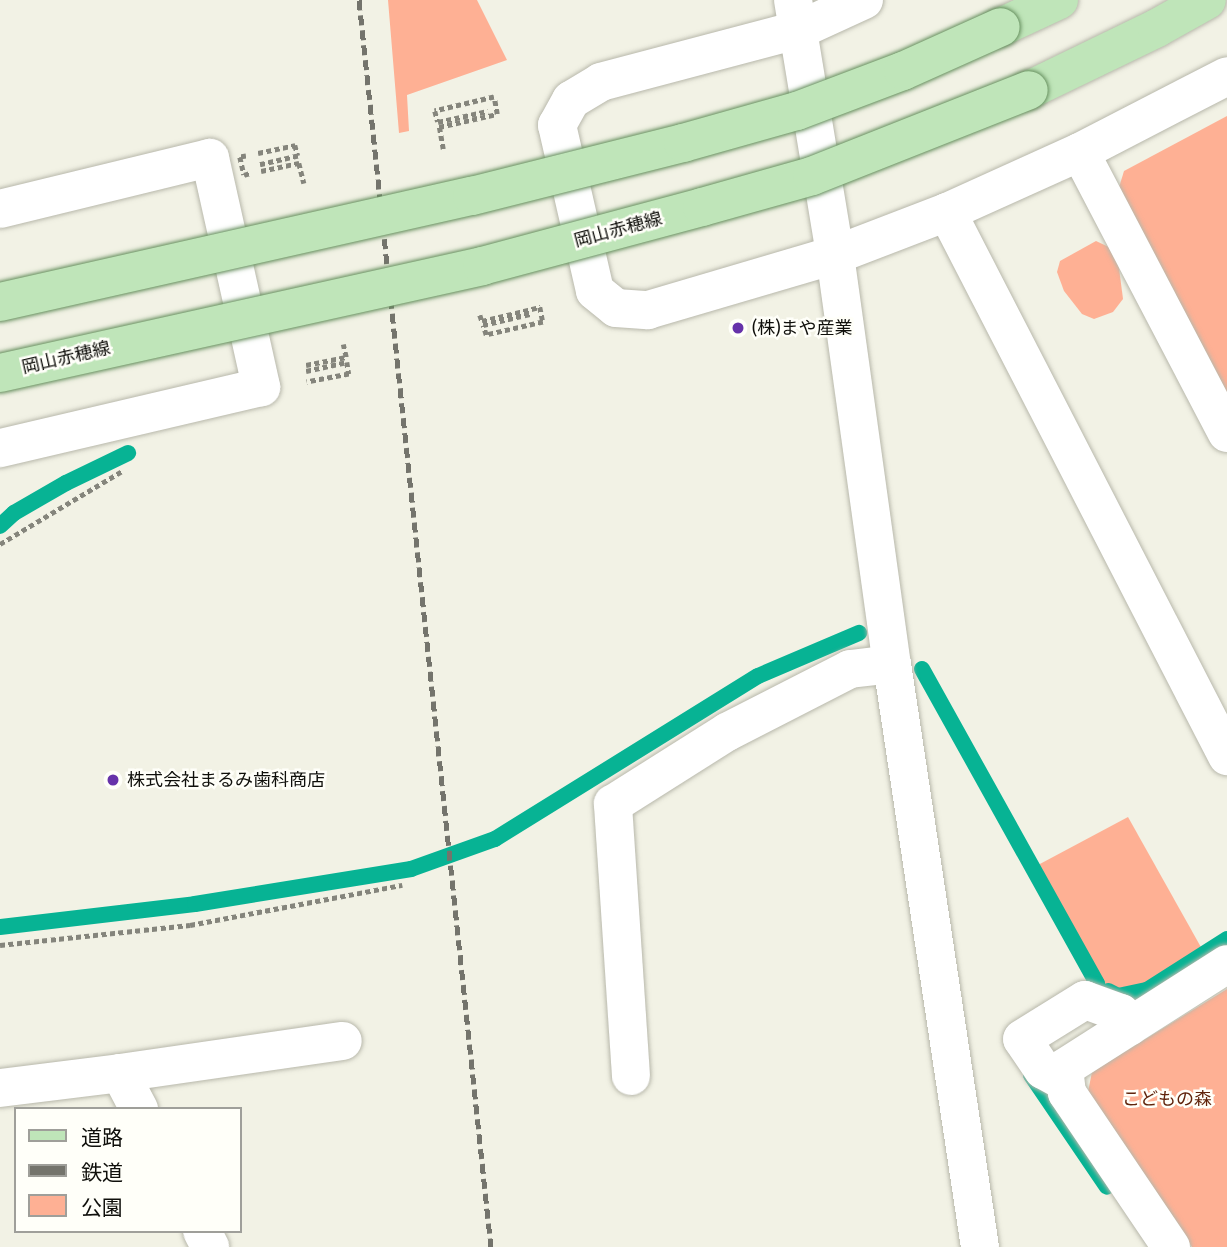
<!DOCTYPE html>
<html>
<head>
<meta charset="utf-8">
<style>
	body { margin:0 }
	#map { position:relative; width:1227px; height:1247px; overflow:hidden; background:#f2f2e5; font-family:"Fira Sans Condensed","Noto Sans JP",sans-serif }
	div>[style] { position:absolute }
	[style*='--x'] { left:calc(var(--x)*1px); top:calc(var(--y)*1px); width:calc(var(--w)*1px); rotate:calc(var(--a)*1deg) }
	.green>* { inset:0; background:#feb094 }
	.stream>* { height:16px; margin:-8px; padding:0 8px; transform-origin:8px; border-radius:8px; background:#07b394 }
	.path>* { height:4.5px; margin-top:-2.25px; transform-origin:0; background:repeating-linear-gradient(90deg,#85857c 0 5px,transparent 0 8.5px) }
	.roads { filter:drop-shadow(0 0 2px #b8b8ab) drop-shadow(0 0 2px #b8b8ab) }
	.minor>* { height:38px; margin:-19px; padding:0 19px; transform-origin:19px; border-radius:19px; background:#fff }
	.major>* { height:38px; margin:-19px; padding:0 19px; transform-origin:19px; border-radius:19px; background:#bfe5b9 }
	.rail>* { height:5px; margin-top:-2.5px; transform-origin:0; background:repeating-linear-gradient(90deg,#74746c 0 10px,transparent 0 15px) }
	.path-bridge>* { height:4.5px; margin-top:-2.25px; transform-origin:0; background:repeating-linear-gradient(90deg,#85857c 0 5px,transparent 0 8.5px) }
	.bridges { filter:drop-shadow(0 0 2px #668f5e) drop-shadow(0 0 2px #668f5e) }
	.major-bridge>* { height:38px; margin:-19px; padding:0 19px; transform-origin:19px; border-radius:19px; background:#bfe5b9 }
	.dots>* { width:19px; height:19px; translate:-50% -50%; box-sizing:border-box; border:4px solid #fffff9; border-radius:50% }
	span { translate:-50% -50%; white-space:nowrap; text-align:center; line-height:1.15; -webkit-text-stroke:5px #fffff9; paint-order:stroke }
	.street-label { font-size:18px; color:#0f0f0b }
	.poi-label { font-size:18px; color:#0f0f0b }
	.left { translate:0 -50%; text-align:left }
	.park-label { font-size:18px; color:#61240c }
	.legend { position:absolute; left:14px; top:1107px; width:228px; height:126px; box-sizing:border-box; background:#fffff9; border:2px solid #9f9f9a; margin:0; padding:9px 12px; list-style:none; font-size:21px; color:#0f0f0b }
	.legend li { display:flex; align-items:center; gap:14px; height:35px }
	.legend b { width:35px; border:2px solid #9f9f9a }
</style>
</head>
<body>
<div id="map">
	<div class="green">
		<i style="clip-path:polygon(388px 0,477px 0,507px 60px,407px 95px,409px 131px,399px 133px)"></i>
		<i style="clip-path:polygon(1227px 116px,1227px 404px,1117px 194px,1124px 171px)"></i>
		<i style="clip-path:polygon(1096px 241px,1113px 249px,1119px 268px,1123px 299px,1113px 312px,1094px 319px,1082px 314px,1064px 291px,1057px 272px,1060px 261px)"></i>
		<i style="clip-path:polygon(1128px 817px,1202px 949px,1145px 986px,1118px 991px,1106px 985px,1038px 865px)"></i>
		<i style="clip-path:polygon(1227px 989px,1227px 1247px,1192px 1247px,1088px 1092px,1092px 1072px)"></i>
	</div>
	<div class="stream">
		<i style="--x:0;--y:526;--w:19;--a:-43"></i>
		<i style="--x:14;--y:513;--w:60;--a:-30"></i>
		<i style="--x:66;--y:483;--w:69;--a:-25.8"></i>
		<i style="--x:922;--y:669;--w:360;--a:60.9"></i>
		<i style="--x:1097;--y:984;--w:20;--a:150"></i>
		<i style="--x:0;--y:927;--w:196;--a:-6.7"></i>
		<i style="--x:195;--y:904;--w:219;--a:-9.2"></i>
		<i style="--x:411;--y:869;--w:89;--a:-19.7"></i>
		<i style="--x:495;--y:839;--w:309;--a:-31.8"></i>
		<i style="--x:758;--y:676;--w:110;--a:-23.1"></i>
		<i style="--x:1108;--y:991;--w:11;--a:27"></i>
		<i style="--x:1118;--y:996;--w:30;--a:-12"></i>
		<i style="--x:1147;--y:990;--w:95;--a:-32.5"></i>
		<i style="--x:1031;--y:1075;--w:135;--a:55.8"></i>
	</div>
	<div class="path">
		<i style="--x:443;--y:149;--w:22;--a:-100"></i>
		<i style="--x:439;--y:127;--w:59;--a:-12.6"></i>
		<i style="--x:497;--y:114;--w:17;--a:-100"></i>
		<i style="--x:494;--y:97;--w:61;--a:166.7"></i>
		<i style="--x:435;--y:111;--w:11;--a:75"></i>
		<i style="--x:438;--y:122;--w:51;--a:-12.4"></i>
		<i style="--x:258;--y:153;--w:38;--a:-12"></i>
		<i style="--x:295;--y:145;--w:11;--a:75"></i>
		<i style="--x:298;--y:156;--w:39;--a:167"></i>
		<i style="--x:261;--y:171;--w:39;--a:-12"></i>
		<i style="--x:299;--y:163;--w:21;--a:76"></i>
		<i style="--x:480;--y:315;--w:6;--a:72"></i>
		<i style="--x:482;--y:321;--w:60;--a:-13.6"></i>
		<i style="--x:540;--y:307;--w:15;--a:79"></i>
		<i style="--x:543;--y:322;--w:58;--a:167.2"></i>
		<i style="--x:486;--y:335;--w:10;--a:-107"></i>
		<i style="--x:483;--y:325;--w:48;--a:-13.2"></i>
		<i style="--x:306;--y:365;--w:41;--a:-11.3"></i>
		<i style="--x:346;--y:357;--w:13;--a:-103"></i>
		<i style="--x:306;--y:371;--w:42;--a:-12.4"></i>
		<i style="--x:347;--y:362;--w:12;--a:81"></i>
		<i style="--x:349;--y:374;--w:43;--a:169.2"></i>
		<i style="--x:0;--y:544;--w:142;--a:-30.9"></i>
		<i style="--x:0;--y:945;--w:191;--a:-6"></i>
		<i style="--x:190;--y:925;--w:216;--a:-10.7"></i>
	</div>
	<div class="roads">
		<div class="minor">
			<i style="--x:793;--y:0;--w:258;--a:80.6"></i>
			<i style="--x:835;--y:255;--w:413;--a:82.1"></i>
			<i style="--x:892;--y:664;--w:590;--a:81.42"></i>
			<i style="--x:864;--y:0;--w:69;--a:155.3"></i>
			<i style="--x:801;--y:29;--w:207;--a:165.2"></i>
			<i style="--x:601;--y:82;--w:35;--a:149"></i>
			<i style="--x:571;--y:100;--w:29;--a:119"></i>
			<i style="--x:557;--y:125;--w:170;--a:77.1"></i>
			<i style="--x:595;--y:291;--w:27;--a:39"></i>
			<i style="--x:616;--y:308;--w:32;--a:4"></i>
			<i style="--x:648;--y:310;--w:195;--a:-16.4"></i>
			<i style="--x:835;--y:255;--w:120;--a:-21"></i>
			<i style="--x:947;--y:212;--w:146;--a:-24.3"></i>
			<i style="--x:1080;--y:152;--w:165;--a:-27.3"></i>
			<i style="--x:1080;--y:152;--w:317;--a:62.4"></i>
			<i style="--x:0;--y:209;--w:216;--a:-13.7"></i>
			<i style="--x:210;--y:158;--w:235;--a:77.4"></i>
			<i style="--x:261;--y:387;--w:268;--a:166.8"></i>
			<i style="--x:947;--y:212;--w:612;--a:62.76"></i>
			<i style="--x:120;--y:1073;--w:225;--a:-8.2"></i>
			<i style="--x:631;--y:1076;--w:273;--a:-93.8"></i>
			<i style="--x:613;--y:804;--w:135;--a:-32.3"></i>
			<i style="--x:727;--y:732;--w:138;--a:-27.1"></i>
			<i style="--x:850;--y:669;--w:42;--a:-6.8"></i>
			<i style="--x:1065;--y:1082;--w:25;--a:-151"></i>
			<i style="--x:1043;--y:1070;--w:37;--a:-124"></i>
			<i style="--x:1022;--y:1039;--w:74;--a:-31.8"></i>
			<i style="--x:1085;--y:1000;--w:38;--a:20"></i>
			<i style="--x:1121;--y:1013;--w:16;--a:60"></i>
			<i style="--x:0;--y:1088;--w:121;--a:-7.1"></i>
			<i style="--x:120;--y:1073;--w:41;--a:62.2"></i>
			<i style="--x:202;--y:1231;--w:18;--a:63"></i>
			<i style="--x:1171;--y:1247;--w:186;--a:-124"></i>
			<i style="--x:1067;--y:1093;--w:25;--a:-97"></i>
			<i style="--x:1064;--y:1068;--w:193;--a:-32.5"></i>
		</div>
		<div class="major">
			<i style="--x:1001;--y:27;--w:64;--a:-25"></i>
			<i style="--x:1029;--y:90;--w:142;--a:-25.8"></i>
			<i style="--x:1157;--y:28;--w:57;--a:-29.2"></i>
		</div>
	</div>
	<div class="rail">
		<i style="--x:359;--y:0;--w:1254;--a:83.96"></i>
	</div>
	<div class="path-bridge">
		<i style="--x:246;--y:156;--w:6;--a:171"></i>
		<i style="--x:240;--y:157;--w:18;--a:77"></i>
		<i style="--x:244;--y:175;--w:6;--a:-18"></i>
	</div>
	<div class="bridges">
		<div class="major-bridge">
			<i style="--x:0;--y:302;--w:484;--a:-12.7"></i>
			<i style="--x:472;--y:196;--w:218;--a:-14.1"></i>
			<i style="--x:683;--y:143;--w:118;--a:-15.7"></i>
			<i style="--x:797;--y:111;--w:113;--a:-20.7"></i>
			<i style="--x:903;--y:71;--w:107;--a:-24.2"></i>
			<i style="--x:0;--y:373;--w:494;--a:-12.5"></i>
			<i style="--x:482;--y:266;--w:228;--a:-15"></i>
			<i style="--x:702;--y:207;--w:114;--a:-15.7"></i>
			<i style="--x:812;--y:176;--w:233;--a:-21.6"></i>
		</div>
	</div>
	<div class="dots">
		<i style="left:738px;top:328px;background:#6632a9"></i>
		<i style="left:113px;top:780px;background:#6632a9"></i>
	</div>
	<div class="street-label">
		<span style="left:618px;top:230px;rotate:-15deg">岡山赤穂線</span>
		<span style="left:66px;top:358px;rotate:-13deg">岡山赤穂線</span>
	</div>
	<div class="poi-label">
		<span class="left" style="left:752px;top:328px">(株)まや産業</span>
		<span class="left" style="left:127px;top:780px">株式会社まるみ歯科商店</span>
	</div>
	<div class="park-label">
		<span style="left:1167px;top:1099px">こどもの森</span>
	</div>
	<ul class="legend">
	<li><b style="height:9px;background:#bfe5b9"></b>道路</li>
	<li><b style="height:9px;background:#74746c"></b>鉄道</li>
	<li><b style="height:19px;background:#feb094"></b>公園</li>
	</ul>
</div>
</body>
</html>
